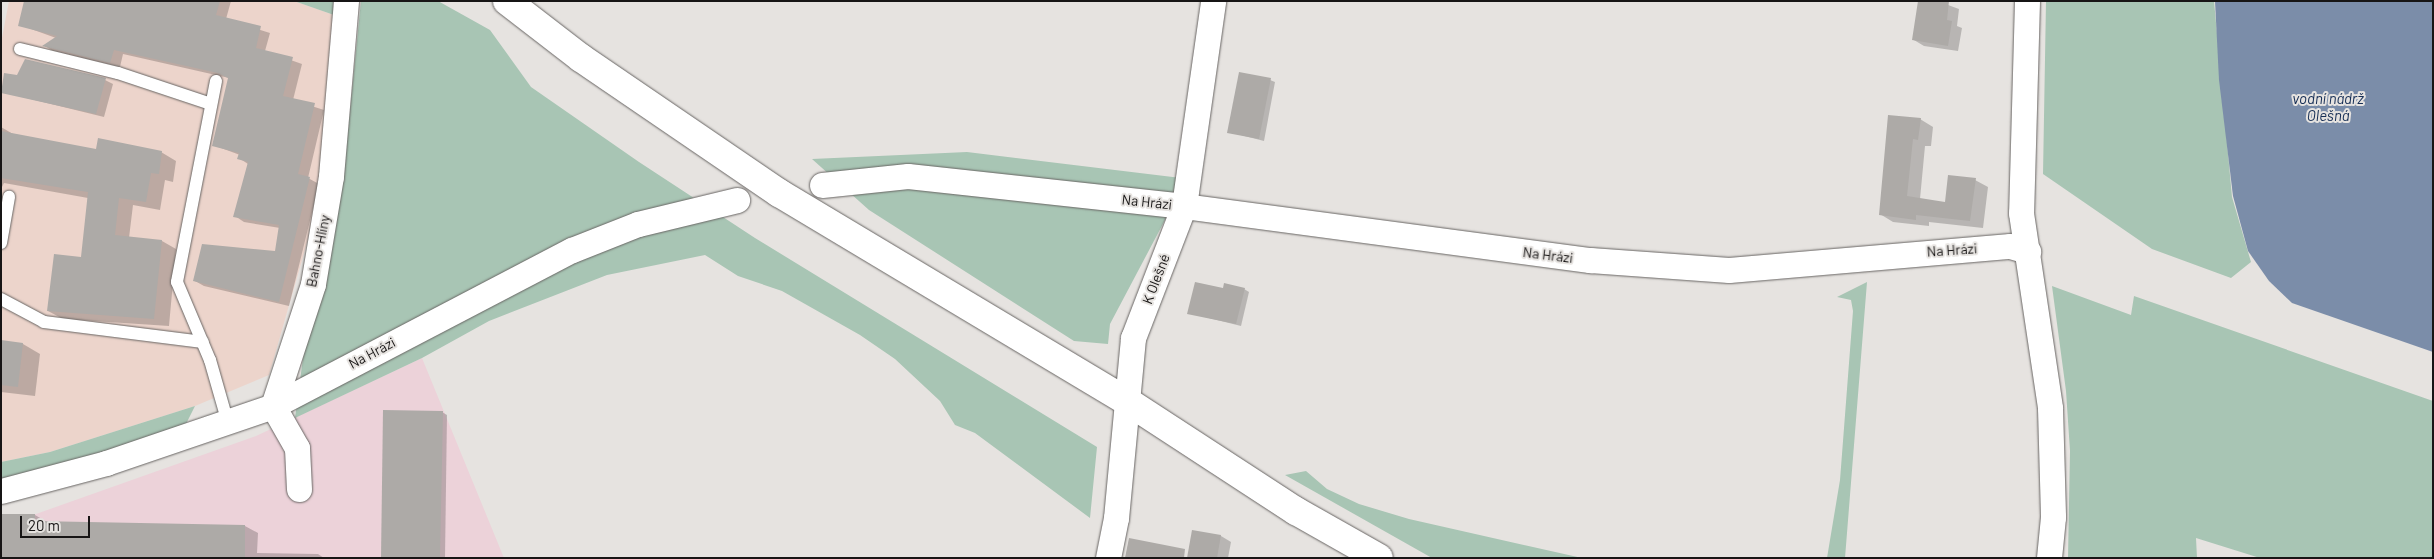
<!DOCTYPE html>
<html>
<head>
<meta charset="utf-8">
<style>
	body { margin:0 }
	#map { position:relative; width:2434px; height:559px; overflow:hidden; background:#e6e3e0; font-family:Barlow,sans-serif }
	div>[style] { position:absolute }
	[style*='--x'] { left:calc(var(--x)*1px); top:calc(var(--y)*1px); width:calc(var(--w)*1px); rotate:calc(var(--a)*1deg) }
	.industrial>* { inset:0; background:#ecd4cb }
	.education>* { inset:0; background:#ecd2d9 }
	.green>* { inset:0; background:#a8c5b4 }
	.water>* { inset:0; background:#7b8da9 }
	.shadow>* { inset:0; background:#0003 }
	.building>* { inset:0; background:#adaaa7 }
	.roads { filter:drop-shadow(0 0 1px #686563) drop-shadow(0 0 1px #686563) }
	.service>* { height:12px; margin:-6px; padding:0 6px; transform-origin:6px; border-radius:6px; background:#fff }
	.minor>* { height:25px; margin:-12.5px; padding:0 12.5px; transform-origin:12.5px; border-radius:12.5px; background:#fff }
	.tertiary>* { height:28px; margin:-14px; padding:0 14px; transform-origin:14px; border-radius:14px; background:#fff }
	span { translate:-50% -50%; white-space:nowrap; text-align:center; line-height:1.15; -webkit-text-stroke:4px #e6e3e0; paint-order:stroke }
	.street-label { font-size:14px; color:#171515 }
	.water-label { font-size:15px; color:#162e55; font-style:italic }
	.frame { position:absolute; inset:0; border:2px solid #171515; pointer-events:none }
	.scale { position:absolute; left:20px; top:516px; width:70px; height:22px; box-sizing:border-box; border:2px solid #171515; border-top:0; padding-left:6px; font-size:15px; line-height:18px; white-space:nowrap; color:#171515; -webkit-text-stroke:4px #e6e3e0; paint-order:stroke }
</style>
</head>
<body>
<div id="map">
	<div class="industrial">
		<i style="clip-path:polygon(9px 1px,294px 1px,334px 15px,317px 208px,269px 375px,195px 406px,50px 452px,1px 462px,1px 43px)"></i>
	</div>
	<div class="education">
		<i style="clip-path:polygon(422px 358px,504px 558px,1px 558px,1px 514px,36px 514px,256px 436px)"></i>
	</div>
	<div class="green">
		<i style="clip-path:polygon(294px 1px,333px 1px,334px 15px)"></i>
		<i style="clip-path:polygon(361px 1px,438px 1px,490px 30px,531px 87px,639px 162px,755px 238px,1097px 447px,1090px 518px,975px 433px,955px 425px,940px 401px,895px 359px,860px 335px,782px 291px,738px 276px,705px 255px,607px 275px,489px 321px,422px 358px,295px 418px,303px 358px,343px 179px)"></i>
		<i style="clip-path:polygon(2046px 1px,2214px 1px,2232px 197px,2251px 262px,2231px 278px,2152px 249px,2043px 174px)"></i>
		<i style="clip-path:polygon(967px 152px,1181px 178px,1165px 220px,1110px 324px,1108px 344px,1074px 341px,869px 210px,812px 159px)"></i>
		<i style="clip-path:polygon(1867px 282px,1845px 558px,1827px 558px,1840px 480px,1853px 311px,1851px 300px,1837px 297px)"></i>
		<i style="clip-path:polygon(2052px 286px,2131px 315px,2134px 296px,2433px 401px,2433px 558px,2260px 558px,2196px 538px,2197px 558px,2068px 558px,2070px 451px,2066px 391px)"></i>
		<i style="clip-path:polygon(195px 406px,186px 424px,171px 435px,1px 480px,1px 462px,50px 452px)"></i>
		<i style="clip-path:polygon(1306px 471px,1327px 489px,1359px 504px,1409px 519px,1582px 558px,1432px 558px,1285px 475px)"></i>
	</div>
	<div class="water">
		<i style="clip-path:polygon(2215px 1px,2433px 1px,2433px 352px,2292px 303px,2269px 281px,2248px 251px,2233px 196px,2219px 80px)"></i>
	</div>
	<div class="shadow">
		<i style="clip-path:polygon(26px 1px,231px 1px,226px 19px,270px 33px,265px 51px,302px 64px,293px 100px,324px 110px,308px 178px,319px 184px,289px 306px,204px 286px,195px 281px,276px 253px,280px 228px,244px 222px,235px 216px,248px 164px,239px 158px,240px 155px,213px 145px,229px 78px,123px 54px,120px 67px,53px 51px,45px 46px,56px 38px,20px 25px)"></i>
		<i style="clip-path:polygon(1937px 1px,1959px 9px,1957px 26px,1962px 28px,1958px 51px,1924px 46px,1914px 40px)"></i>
		<i style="clip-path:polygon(105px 80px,113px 84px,104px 117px,2px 92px)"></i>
		<i style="clip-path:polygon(1270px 80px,1275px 82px,1264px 141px,1229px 132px)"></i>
		<i style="clip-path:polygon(1920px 119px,1933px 127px,1931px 146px,1925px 146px,1920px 199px,1946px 203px,1975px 180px,1988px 187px,1983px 228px,1929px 222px,1929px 226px,1893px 222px,1880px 214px)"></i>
		<i style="clip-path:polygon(1px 127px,13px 134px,97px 151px,161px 152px,176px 161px,173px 182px,165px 180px,160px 210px,133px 205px,129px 238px,162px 241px,176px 249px,169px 326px,63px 319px,48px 311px,82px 259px,88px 198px,4px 183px,1px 189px)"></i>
		<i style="clip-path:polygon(1244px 289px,1249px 292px,1241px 326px,1189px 313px,1224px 290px)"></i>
		<i style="clip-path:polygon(1px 341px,23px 344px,40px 354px,35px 396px,1px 392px)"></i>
		<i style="clip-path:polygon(442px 412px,447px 415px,445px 558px,382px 558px)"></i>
		<i style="clip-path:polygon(1px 515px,35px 515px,47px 522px,245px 526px,258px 533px,257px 553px,318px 554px,324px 558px,1px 558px)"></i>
		<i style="clip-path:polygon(1193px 532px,1221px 536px,1231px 542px,1228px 558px,1188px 558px)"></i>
	</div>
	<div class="building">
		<i style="clip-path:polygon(24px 1px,220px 1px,216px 15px,261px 26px,256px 48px,293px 57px,283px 96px,315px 103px,298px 174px,310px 177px,279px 302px,193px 281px,202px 244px,275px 251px,279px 225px,233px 217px,248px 162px,237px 159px,239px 153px,212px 146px,228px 78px,218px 73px,114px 50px,110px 63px,42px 46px,57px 36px,18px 26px)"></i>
		<i style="clip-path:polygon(1918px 1px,1949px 1px,1947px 20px,1952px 21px,1948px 46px,1912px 40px)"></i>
		<i style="clip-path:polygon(25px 59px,106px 78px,96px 114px,1px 93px,4px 73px,17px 75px)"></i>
		<i style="clip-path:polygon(1239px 72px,1271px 78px,1259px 139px,1227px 133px)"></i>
		<i style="clip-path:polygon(1888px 115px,1921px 118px,1918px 140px,1913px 139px,1907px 196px,1945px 202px,1948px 175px,1976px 178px,1970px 221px,1916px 215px,1916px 220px,1879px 215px)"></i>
		<i style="clip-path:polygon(1px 131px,96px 149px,98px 138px,162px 151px,159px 174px,151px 173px,146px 202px,119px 198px,115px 235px,162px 240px,154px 319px,47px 311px,54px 254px,81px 257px,88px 192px,1px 178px)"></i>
		<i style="clip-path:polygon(1195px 282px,1223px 288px,1224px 283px,1245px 288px,1236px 324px,1187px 314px)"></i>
		<i style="clip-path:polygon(1px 340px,23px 343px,18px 387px,1px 385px)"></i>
		<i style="clip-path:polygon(383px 410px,443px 411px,440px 558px,381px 558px)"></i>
		<i style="clip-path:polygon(1px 514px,35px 514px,35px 521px,245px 525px,245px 558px,1px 558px)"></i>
		<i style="clip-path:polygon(1192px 530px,1221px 535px,1217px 558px,1187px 558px)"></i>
		<i style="clip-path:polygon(1129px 538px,1185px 549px,1184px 558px,1125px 558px)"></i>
	</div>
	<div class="roads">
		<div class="service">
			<i style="--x:20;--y:49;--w:101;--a:13.8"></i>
			<i style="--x:118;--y:73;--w:98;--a:18.4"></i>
			<i style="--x:216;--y:81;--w:205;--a:101"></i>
			<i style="--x:177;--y:282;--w:85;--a:67.1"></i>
			<i style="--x:210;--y:360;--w:66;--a:74.1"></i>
			<i style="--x:1;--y:243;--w:47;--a:-80.1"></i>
			<i style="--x:1;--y:299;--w:49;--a:28.1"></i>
			<i style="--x:44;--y:322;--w:160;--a:7.2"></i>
		</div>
		<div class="minor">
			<i style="--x:2027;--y:1;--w:212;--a:91.6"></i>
			<i style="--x:2021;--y:213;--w:197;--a:81.5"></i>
			<i style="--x:2050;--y:408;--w:109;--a:88.4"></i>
			<i style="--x:2053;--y:517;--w:41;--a:95.6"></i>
			<i style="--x:822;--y:185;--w:86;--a:-6"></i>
			<i style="--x:908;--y:176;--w:278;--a:6.2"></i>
			<i style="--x:1184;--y:206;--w:410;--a:7.6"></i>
			<i style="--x:1590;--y:260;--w:139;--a:4.1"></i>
			<i style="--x:1729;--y:270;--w:282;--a:-4.9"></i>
			<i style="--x:2010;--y:246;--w:19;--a:16"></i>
			<i style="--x:299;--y:489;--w:41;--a:-92.8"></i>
			<i style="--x:297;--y:448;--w:48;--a:-119.7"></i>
			<i style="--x:273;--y:406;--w:128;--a:-71.8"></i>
			<i style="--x:313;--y:284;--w:109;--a:-80.5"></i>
			<i style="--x:331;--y:176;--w:176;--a:-85.1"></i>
			<i style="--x:1;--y:491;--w:109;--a:-14.9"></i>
			<i style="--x:106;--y:463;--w:176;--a:-18.8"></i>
			<i style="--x:273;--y:406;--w:337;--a:-27.6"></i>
			<i style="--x:572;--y:250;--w:71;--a:-21.5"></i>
			<i style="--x:638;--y:224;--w:102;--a:-13.6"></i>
			<i style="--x:1108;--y:558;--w:41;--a:-78.7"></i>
			<i style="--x:1116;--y:518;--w:181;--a:-84.6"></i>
			<i style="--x:1133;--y:338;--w:142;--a:-68.9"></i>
			<i style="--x:1184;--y:206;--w:207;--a:-81.9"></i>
		</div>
		<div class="tertiary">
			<i style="--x:507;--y:1;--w:93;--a:37.6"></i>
			<i style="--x:581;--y:58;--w:240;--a:34.3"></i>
			<i style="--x:779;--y:193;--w:405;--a:30.9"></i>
			<i style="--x:1127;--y:401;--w:202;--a:33.1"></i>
			<i style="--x:1296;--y:511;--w:95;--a:29.5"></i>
		</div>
	</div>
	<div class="street-label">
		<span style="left:1147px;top:202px;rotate:6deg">Na Hrázi</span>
		<span style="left:1952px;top:250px;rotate:-4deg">Na Hrázi</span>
		<span style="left:318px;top:251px;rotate:-79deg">Bahno-Hlíny</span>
		<span style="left:1548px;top:255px;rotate:7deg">Na Hrázi</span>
		<span style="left:1156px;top:279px;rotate:-69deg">K Olešné</span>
		<span style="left:372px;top:353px;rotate:-28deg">Na Hrázi</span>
	</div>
	<div class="water-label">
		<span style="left:2328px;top:107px">vodní nádrž<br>Olešná</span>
	</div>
	<div class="frame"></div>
	<div class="scale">20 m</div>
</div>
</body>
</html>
